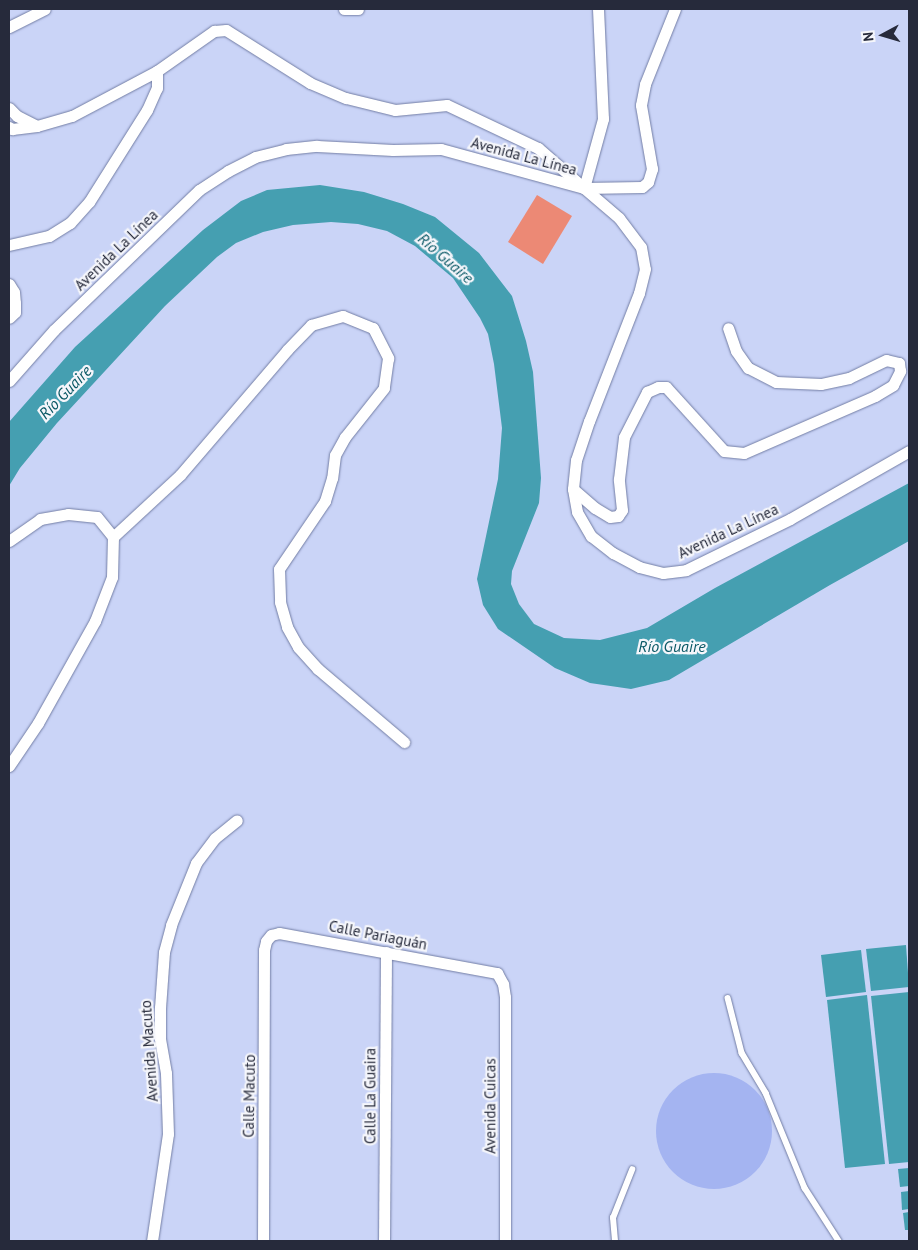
<!DOCTYPE html>
<html>
<head>
<meta charset="utf-8">
<style>
	body { margin:0 }
	#map { position:relative; width:918px; height:1250px; overflow:hidden; background:#cad4f7; font-family:"PT Sans",sans-serif }
	div>[style] { position:absolute }
	[style*='--x'] { left:calc(var(--x)*1px); top:calc(var(--y)*1px); width:calc(var(--w)*1px); rotate:calc(var(--a)*1deg) }
	.green>* { inset:0; background:#ec8975 }
	.water>* { inset:0; background:#459fb1 }
	.building>* { inset:0; background:#a4b4f1 }
	.round { border-radius:50% }
	.roads { filter:drop-shadow(0 0 1px #727da4) drop-shadow(0 0 1px #727da4) }
	.lane>* { height:5.5px; margin:-2.75px; padding:0 2.75px; transform-origin:2.75px; border-radius:2.75px; background:#fff }
	.street>* { height:11px; margin:-5.5px; padding:0 5.5px; transform-origin:5.5px; border-radius:5.5px; background:#fff }
	span { translate:-50% -50%; white-space:nowrap; text-align:center; line-height:1.15; -webkit-text-stroke:4.5px #f5f6fb; paint-order:stroke }
	.street-label { font-size:15px; color:#262a3b }
	.water-label { font-size:16px; color:#0b5966; font-style:italic }
	.frame { position:absolute; inset:0; border:10px solid #262a3b; pointer-events:none }
	.north { position:absolute; left:858px; top:10px; width:50px; height:50px; -webkit-text-stroke:4px #f5f6fb; paint-order:stroke; rotate:264deg; font-size:14px; font-weight:700; line-height:20px; text-align:center; color:#262a3b }
	.north::after { content:''; display:block; margin:auto; width:18px; height:22px; background:#262a3b; clip-path:polygon(50% 0,100% 100%,50% 72%,0 100%) }
</style>
</head>
<body>
<div id="map">
	<div class="green">
		<i style="clip-path:polygon(537px 195px,572px 216px,543px 264px,508px 242px)"></i>
	</div>
	<div class="water">
		<i style="clip-path:polygon(320px 185px,364px 192px,403px 204px,435px 217px,479px 253px,512px 296px,526px 341px,533px 372px,541px 478px,539px 503px,512px 571px,511px 584px,519px 604px,534px 624px,564px 638px,600px 640px,647px 628px,715px 588px,909px 483px,909px 541px,830px 585px,669px 680px,631px 689px,590px 683px,555px 668px,498px 629px,483px 605px,477px 579px,498px 479px,502px 428px,494px 364px,488px 334px,480px 318px,453px 278px,415px 246px,387px 231px,358px 224px,331px 222px,293px 225px,263px 232px,236px 243px,217px 257px,165px 306px,57px 423px,20px 468px,9px 486px,9px 422px,75px 347px,203px 230px,241px 201px,267px 190px)"></i>
		<i style="clip-path:polygon(906px 945px,909px 987px,871px 991px,866px 949px)"></i>
		<i style="clip-path:polygon(861px 950px,866px 992px,826px 997px,821px 955px)"></i>
		<i style="clip-path:polygon(909px 992px,909px 1162px,889px 1164px,871px 996px)"></i>
		<i style="clip-path:polygon(867px 995px,885px 1164px,845px 1168px,827px 1000px)"></i>
		<i style="clip-path:polygon(909px 1168px,909px 1186px,900px 1187px,898px 1169px)"></i>
		<i style="clip-path:polygon(909px 1191px,909px 1209px,902px 1210px,901px 1192px)"></i>
		<i style="clip-path:polygon(909px 1212px,909px 1230px,905px 1230px,903px 1213px)"></i>
	</div>
	<div class="building">
		<i class="round" style="left:656px;top:1073px;width:116px;height:116px"></i>
	</div>
	<div class="roads">
		<div class="lane">
			<i style="--x:728;--y:998;--w:57;--a:75.7"></i>
			<i style="--x:742;--y:1053;--w:47;--a:59"></i>
			<i style="--x:766;--y:1093;--w:103;--a:67.7"></i>
			<i style="--x:805;--y:1188;--w:63;--a:57.3"></i>
			<i style="--x:615;--y:1241;--w:23;--a:-95"></i>
			<i style="--x:613;--y:1218;--w:52;--a:-68.4"></i>
		</div>
		<div class="street">
			<i style="--x:344;--y:9;--w:14;--a:0"></i>
			<i style="--x:9;--y:27;--w:40;--a:-26.6"></i>
			<i style="--x:9;--y:108;--w:11;--a:45"></i>
			<i style="--x:17;--y:116;--w:22;--a:27"></i>
			<i style="--x:9;--y:127;--w:4;--a:34"></i>
			<i style="--x:12;--y:129;--w:25;--a:-7"></i>
			<i style="--x:37;--y:126;--w:36;--a:-16"></i>
			<i style="--x:72;--y:116;--w:96;--a:-27.9"></i>
			<i style="--x:157;--y:71;--w:70;--a:-35.1"></i>
			<i style="--x:214;--y:31;--w:12;--a:-5"></i>
			<i style="--x:226;--y:30;--w:99;--a:32.2"></i>
			<i style="--x:310;--y:83;--w:39;--a:23"></i>
			<i style="--x:346;--y:98;--w:50;--a:13.8"></i>
			<i style="--x:395;--y:110;--w:52;--a:-5.5"></i>
			<i style="--x:447;--y:105;--w:101;--a:25.3"></i>
			<i style="--x:538;--y:148;--w:60;--a:40.9"></i>
			<i style="--x:584;--y:188;--w:58;--a:-1"></i>
			<i style="--x:642;--y:187;--w:8;--a:-40"></i>
			<i style="--x:648;--y:182;--w:14;--a:-73"></i>
			<i style="--x:652;--y:169;--w:65;--a:-99.8"></i>
			<i style="--x:641;--y:105;--w:21;--a:-79"></i>
			<i style="--x:645;--y:84;--w:81;--a:-68.2"></i>
			<i style="--x:584;--y:188;--w:72;--a:-74.6"></i>
			<i style="--x:603;--y:119;--w:110;--a:-92.6"></i>
			<i style="--x:9;--y:245;--w:41;--a:-12.7"></i>
			<i style="--x:49;--y:236;--w:25;--a:-32"></i>
			<i style="--x:70;--y:223;--w:28;--a:-48"></i>
			<i style="--x:89;--y:202;--w:109;--a:-57.8"></i>
			<i style="--x:147;--y:110;--w:24;--a:-66"></i>
			<i style="--x:157;--y:88;--w:17;--a:-90"></i>
			<i style="--x:9;--y:284;--w:9;--a:58"></i>
			<i style="--x:14;--y:292;--w:11;--a:85"></i>
			<i style="--x:15;--y:303;--w:9;--a:90"></i>
			<i style="--x:15;--y:312;--w:8;--a:135"></i>
			<i style="--x:9;--y:381;--w:68;--a:-48.6"></i>
			<i style="--x:54;--y:330;--w:202;--a:-44"></i>
			<i style="--x:199;--y:190;--w:35;--a:-33"></i>
			<i style="--x:228;--y:171;--w:30;--a:-27"></i>
			<i style="--x:255;--y:157;--w:32;--a:-14"></i>
			<i style="--x:286;--y:149;--w:31;--a:-6"></i>
			<i style="--x:317;--y:146;--w:76;--a:3"></i>
			<i style="--x:393;--y:150;--w:48;--a:-1.2"></i>
			<i style="--x:441;--y:149;--w:148;--a:15.3"></i>
			<i style="--x:584;--y:188;--w:46;--a:40.6"></i>
			<i style="--x:619;--y:218;--w:36;--a:53"></i>
			<i style="--x:641;--y:247;--w:22;--a:80"></i>
			<i style="--x:645;--y:269;--w:25;--a:104"></i>
			<i style="--x:639;--y:293;--w:137;--a:111.3"></i>
			<i style="--x:589;--y:421;--w:41;--a:108.4"></i>
			<i style="--x:576;--y:460;--w:29;--a:96"></i>
			<i style="--x:573;--y:489;--w:23;--a:80"></i>
			<i style="--x:577;--y:512;--w:28;--a:60"></i>
			<i style="--x:591;--y:536;--w:28;--a:38"></i>
			<i style="--x:613;--y:553;--w:30;--a:28"></i>
			<i style="--x:639;--y:567;--w:25;--a:14"></i>
			<i style="--x:663;--y:573;--w:23;--a:-7"></i>
			<i style="--x:686;--y:570;--w:116;--a:-26.1"></i>
			<i style="--x:790;--y:519;--w:137;--a:-29.7"></i>
			<i style="--x:573;--y:489;--w:29;--a:41"></i>
			<i style="--x:595;--y:508;--w:17;--a:31"></i>
			<i style="--x:610;--y:517;--w:8;--a:-7"></i>
			<i style="--x:618;--y:516;--w:7;--a:-56"></i>
			<i style="--x:622;--y:510;--w:31;--a:-96"></i>
			<i style="--x:619;--y:479;--w:42;--a:-83.2"></i>
			<i style="--x:624;--y:437;--w:51;--a:-62.9"></i>
			<i style="--x:647;--y:392;--w:12;--a:-24"></i>
			<i style="--x:658;--y:387;--w:8;--a:0"></i>
			<i style="--x:666;--y:387;--w:86;--a:47.8"></i>
			<i style="--x:724;--y:451;--w:20;--a:6"></i>
			<i style="--x:744;--y:453;--w:143;--a:-23.5"></i>
			<i style="--x:875;--y:396;--w:21;--a:-31"></i>
			<i style="--x:893;--y:385;--w:16;--a:-63"></i>
			<i style="--x:900;--y:371;--w:8;--a:-97"></i>
			<i style="--x:899;--y:363;--w:13;--a:-167"></i>
			<i style="--x:886;--y:360;--w:41;--a:154.1"></i>
			<i style="--x:849;--y:378;--w:29;--a:168"></i>
			<i style="--x:821;--y:384;--w:45;--a:-177.5"></i>
			<i style="--x:776;--y:382;--w:31;--a:-153"></i>
			<i style="--x:748;--y:368;--w:21;--a:-125"></i>
			<i style="--x:736;--y:351;--w:24;--a:-109"></i>
			<i style="--x:9;--y:541;--w:38;--a:-35"></i>
			<i style="--x:40;--y:519;--w:28;--a:-10"></i>
			<i style="--x:68;--y:514;--w:29;--a:6"></i>
			<i style="--x:97;--y:517;--w:26;--a:51"></i>
			<i style="--x:9;--y:766;--w:52;--a:-56"></i>
			<i style="--x:38;--y:723;--w:117;--a:-60.8"></i>
			<i style="--x:95;--y:621;--w:47;--a:-68.9"></i>
			<i style="--x:112;--y:577;--w:40;--a:-88.6"></i>
			<i style="--x:113;--y:537;--w:91;--a:-42.8"></i>
			<i style="--x:180;--y:475;--w:165;--a:-49.4"></i>
			<i style="--x:287;--y:350;--w:35;--a:-46"></i>
			<i style="--x:311;--y:325;--w:33;--a:-16"></i>
			<i style="--x:343;--y:316;--w:32;--a:22"></i>
			<i style="--x:373;--y:328;--w:34;--a:63"></i>
			<i style="--x:388;--y:358;--w:30;--a:98"></i>
			<i style="--x:384;--y:388;--w:63;--a:128.5"></i>
			<i style="--x:345;--y:437;--w:21;--a:119"></i>
			<i style="--x:335;--y:455;--w:23;--a:97"></i>
			<i style="--x:332;--y:478;--w:24;--a:107"></i>
			<i style="--x:325;--y:501;--w:82;--a:124.1"></i>
			<i style="--x:279;--y:569;--w:33;--a:88"></i>
			<i style="--x:280;--y:602;--w:26;--a:74"></i>
			<i style="--x:287;--y:627;--w:23;--a:61"></i>
			<i style="--x:298;--y:647;--w:30;--a:48"></i>
			<i style="--x:318;--y:669;--w:113;--a:40.3"></i>
			<i style="--x:152;--y:1241;--w:108;--a:-81.5"></i>
			<i style="--x:168;--y:1134;--w:61;--a:-91.9"></i>
			<i style="--x:166;--y:1073;--w:36;--a:-100"></i>
			<i style="--x:160;--y:1038;--w:30;--a:-90"></i>
			<i style="--x:160;--y:1008;--w:56;--a:-85.9"></i>
			<i style="--x:164;--y:952;--w:28;--a:-75"></i>
			<i style="--x:171;--y:925;--w:67;--a:-68"></i>
			<i style="--x:196;--y:863;--w:31;--a:-53"></i>
			<i style="--x:215;--y:838;--w:28;--a:-39"></i>
			<i style="--x:263;--y:1241;--w:291;--a:-89.8"></i>
			<i style="--x:264;--y:950;--w:9;--a:-77"></i>
			<i style="--x:266;--y:941;--w:8;--a:-50"></i>
			<i style="--x:271;--y:935;--w:8;--a:-14"></i>
			<i style="--x:279;--y:933;--w:222;--a:10.4"></i>
			<i style="--x:497;--y:973;--w:13;--a:61"></i>
			<i style="--x:503;--y:984;--w:13;--a:81"></i>
			<i style="--x:505;--y:997;--w:244;--a:90"></i>
			<i style="--x:384;--y:1241;--w:289;--a:-89.6"></i>
		</div>
	</div>
	<div class="street-label">
		<span style="left:524px;top:156px;rotate:15deg">Avenida La Línea</span>
		<span style="left:116px;top:250px;rotate:-44deg">Avenida La Línea</span>
		<span style="left:728px;top:531px;rotate:-25deg">Avenida La Línea</span>
		<span style="left:378px;top:935px;rotate:11deg">Calle Pariaguán</span>
		<span style="left:149px;top:1051px;rotate:-94deg">Avenida Macuto</span>
		<span style="left:249px;top:1096px;rotate:-89deg">Calle Macuto</span>
		<span style="left:370px;top:1096px;rotate:-90deg">Calle La Guaira</span>
		<span style="left:490px;top:1106px;rotate:-90deg">Avenida Cuicas</span>
	</div>
	<div class="water-label">
		<span style="left:446px;top:258px;rotate:41deg">Río Guaire</span>
		<span style="left:65px;top:392px;rotate:-46deg">Río Guaire</span>
		<span style="left:672px;top:646px">Río Guaire</span>
	</div>
	<div class="frame"></div>
	<div class="north">N</div>
</div>
</body>
</html>
